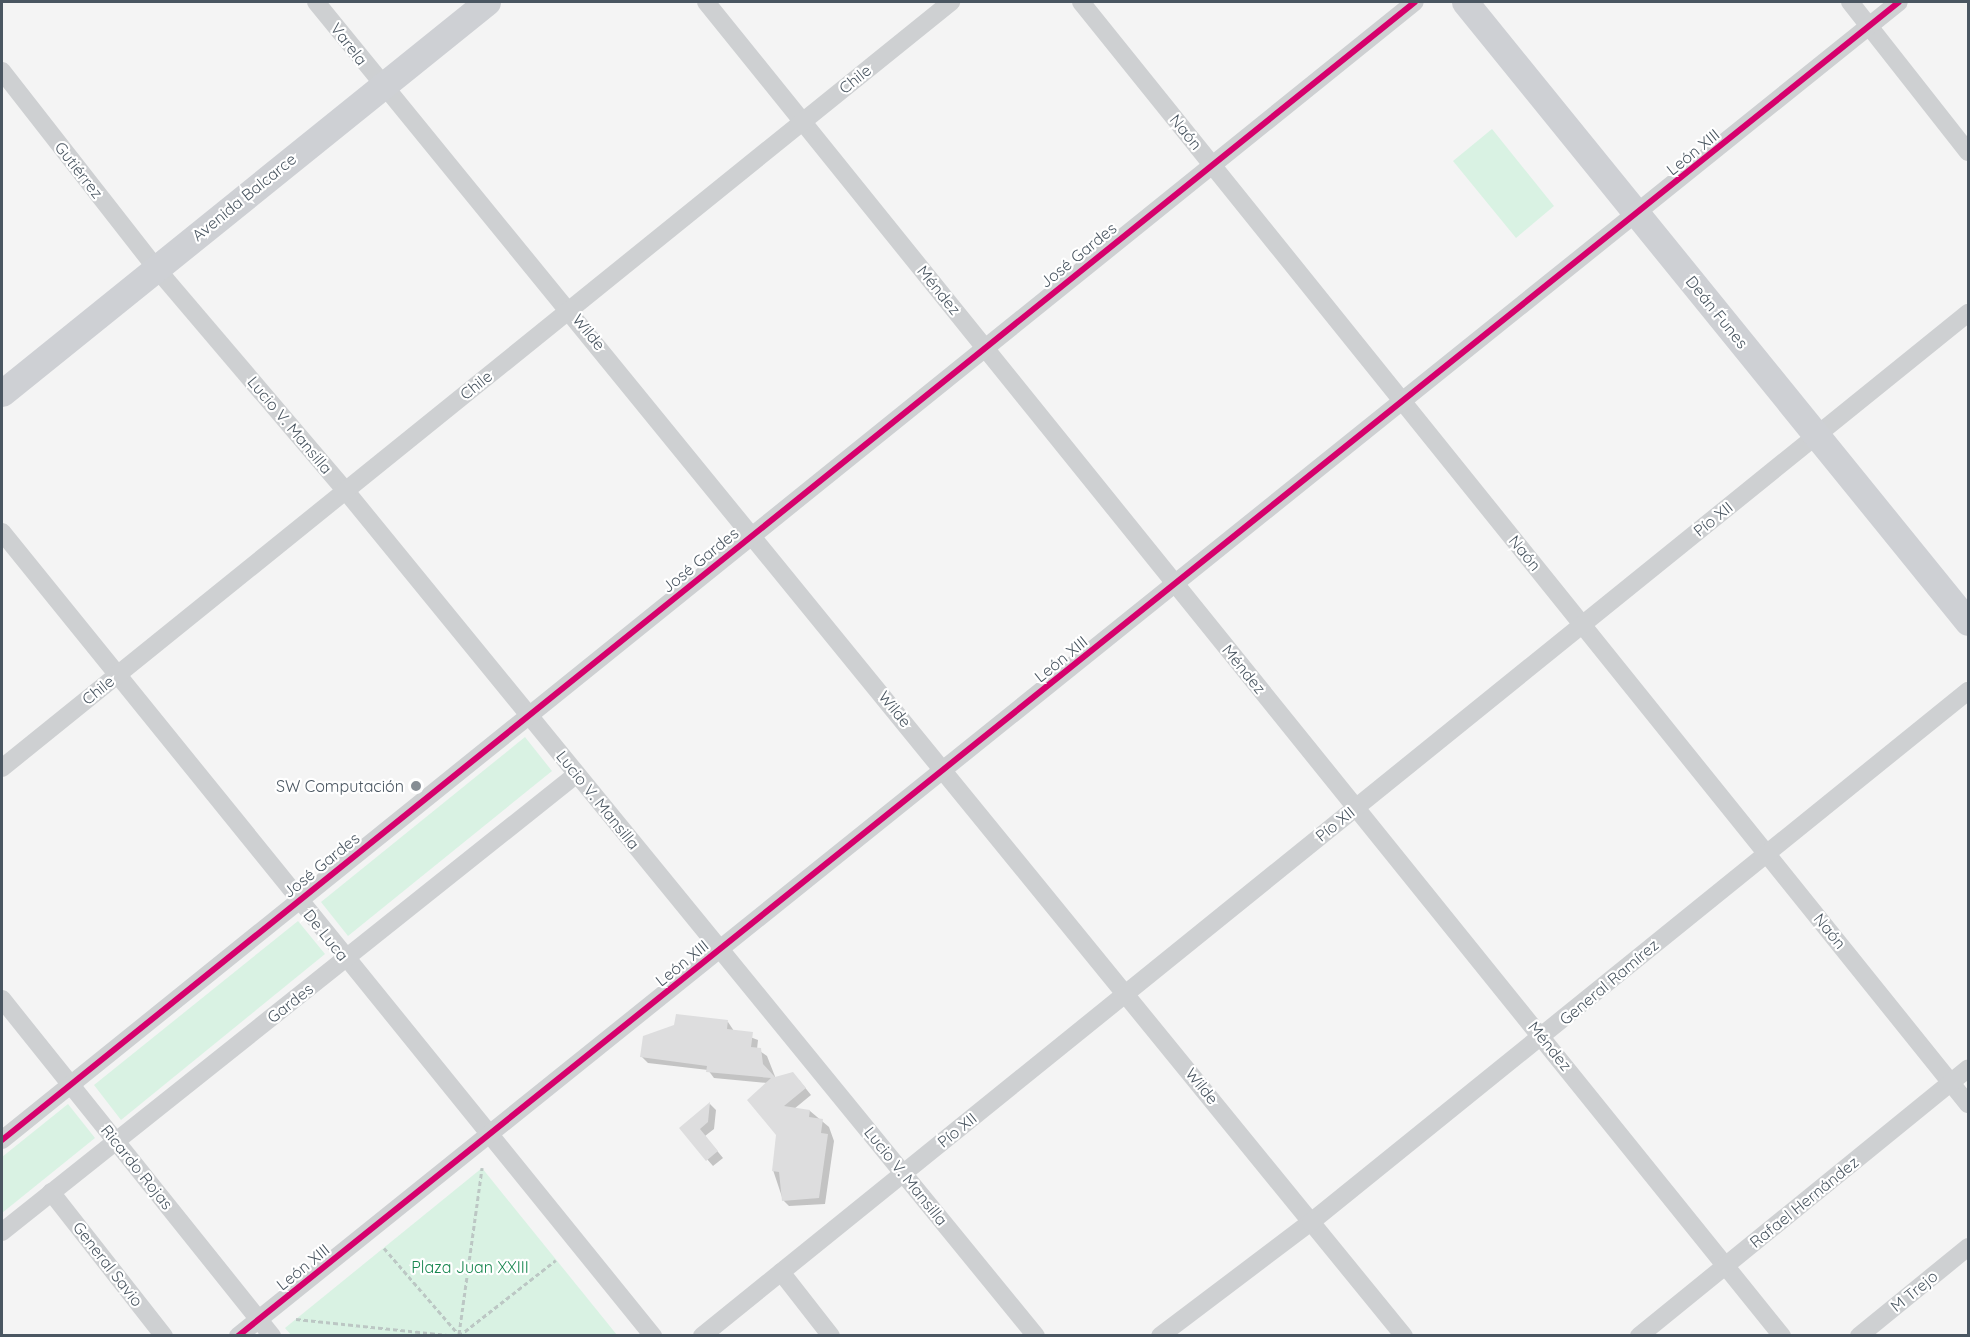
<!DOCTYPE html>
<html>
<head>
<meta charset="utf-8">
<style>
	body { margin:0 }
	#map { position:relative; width:1970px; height:1337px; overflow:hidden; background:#f4f4f4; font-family:Quicksand,sans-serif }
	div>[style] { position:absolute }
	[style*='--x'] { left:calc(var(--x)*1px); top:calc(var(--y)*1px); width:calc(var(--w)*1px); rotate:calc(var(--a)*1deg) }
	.green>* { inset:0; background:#d9f2e3 }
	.shadow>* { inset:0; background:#0003 }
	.building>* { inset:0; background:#ddddde }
	.path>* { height:3px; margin-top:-1.5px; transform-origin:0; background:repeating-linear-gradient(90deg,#bcc7c4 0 4.5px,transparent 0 7.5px) }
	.street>* { height:18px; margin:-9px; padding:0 9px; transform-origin:9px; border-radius:9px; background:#ced0d2 }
	.secondary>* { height:27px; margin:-13.5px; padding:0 13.5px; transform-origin:13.5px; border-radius:13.5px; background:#ced0d4 }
	.cycleway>* { height:6px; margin:-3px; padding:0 3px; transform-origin:3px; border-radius:3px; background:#d6006c }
	.dots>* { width:16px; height:16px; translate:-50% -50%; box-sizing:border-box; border:3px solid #fff; border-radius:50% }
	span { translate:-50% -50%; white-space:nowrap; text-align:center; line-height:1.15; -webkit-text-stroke:4.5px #fff; paint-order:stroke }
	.street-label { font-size:16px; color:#4a5661 }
	.poi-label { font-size:16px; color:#4a5661 }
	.right { translate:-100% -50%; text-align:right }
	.park-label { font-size:16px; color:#17864f }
	.frame { position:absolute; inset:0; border:3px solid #4a5661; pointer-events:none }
</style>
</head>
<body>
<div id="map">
	<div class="green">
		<i style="clip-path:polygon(1492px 129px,1554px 206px,1516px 238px,1453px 161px)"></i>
		<i style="clip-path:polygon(525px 737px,552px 771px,348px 936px,321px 902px)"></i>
		<i style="clip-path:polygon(298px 921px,325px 954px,121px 1120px,94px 1085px)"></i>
		<i style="clip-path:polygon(68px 1104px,95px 1138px,2px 1213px,2px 1157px)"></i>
		<i style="clip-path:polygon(482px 1168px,617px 1335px,291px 1335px,285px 1328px)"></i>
	</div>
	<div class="shadow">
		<i style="clip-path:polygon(728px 1022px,734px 1031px,758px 1040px,757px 1049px,767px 1056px,776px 1079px,799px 1080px,811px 1095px,794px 1109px,810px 1111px,829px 1127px,834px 1141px,825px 1204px,789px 1206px,783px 1200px,773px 1170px,778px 1135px,768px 1083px,714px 1078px,708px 1070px,648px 1063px,642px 1057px)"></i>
		<i style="clip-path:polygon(710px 1104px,716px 1110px,714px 1129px,705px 1136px,723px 1158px,713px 1166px,681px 1129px)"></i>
	</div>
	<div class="building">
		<i style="clip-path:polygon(676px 1014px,728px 1020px,727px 1029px,753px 1032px,751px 1047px,761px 1048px,763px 1064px,775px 1077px,793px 1072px,806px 1088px,784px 1106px,810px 1110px,809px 1117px,823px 1119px,821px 1133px,828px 1134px,819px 1198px,782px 1201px,779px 1172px,772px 1171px,776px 1135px,747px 1100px,771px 1078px,706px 1072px,707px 1066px,640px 1057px,643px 1036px,674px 1025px)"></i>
		<i style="clip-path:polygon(710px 1102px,708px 1122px,700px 1129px,718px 1151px,706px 1161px,679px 1128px)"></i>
	</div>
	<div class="path">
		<i style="--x:384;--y:1248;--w:115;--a:49.2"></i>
		<i style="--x:296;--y:1319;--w:164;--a:6"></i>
		<i style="--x:459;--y:1336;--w:123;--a:-38.1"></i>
		<i style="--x:459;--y:1334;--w:168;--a:-82.1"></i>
	</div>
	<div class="street">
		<i style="--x:316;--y:2;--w:1721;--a:50.8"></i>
		<i style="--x:706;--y:2;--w:1714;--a:51.11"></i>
		<i style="--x:1081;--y:2;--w:1415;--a:51.17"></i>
		<i style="--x:1850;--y:2;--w:191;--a:51.8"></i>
		<i style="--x:2;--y:71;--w:250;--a:52"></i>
		<i style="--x:156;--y:268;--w:292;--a:49.6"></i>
		<i style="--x:345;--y:490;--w:1092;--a:50.76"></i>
		<i style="--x:2;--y:532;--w:1035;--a:51"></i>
		<i style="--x:2;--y:768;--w:1220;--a:-38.91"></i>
		<i style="--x:2;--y:999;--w:432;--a:51.3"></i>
		<i style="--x:2;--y:1140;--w:1814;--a:-38.85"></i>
		<i style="--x:51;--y:1192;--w:183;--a:51.9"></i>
		<i style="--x:2;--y:1232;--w:735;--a:-38.54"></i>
		<i style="--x:781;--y:1272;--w:81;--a:52"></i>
		<i style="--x:238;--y:1336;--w:2130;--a:-38.77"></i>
		<i style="--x:702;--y:1336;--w:1628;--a:-38.94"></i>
		<i style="--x:1160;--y:1336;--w:189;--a:-37.1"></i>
		<i style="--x:1311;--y:1222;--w:845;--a:-38.95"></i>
		<i style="--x:1639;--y:1336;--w:424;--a:-39.1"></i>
		<i style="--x:1859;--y:1336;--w:141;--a:-39.2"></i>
	</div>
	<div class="secondary">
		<i style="--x:1465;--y:2;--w:798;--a:50.95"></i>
		<i style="--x:2;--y:393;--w:623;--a:-38.88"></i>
	</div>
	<div class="cycleway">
		<i style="--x:2;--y:1140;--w:1814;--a:-38.85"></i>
		<i style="--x:238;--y:1336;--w:2130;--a:-38.77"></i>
	</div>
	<div class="dots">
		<i style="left:416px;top:786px;background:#868d94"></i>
	</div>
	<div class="street-label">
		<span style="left:349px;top:44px;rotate:52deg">Varela</span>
		<span style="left:855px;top:79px;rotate:-39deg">Chile</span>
		<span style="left:1186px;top:132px;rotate:51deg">Naón</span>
		<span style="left:1693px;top:152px;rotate:-39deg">León XIII</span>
		<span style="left:79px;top:170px;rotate:52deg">Gutiérrez</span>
		<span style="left:244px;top:197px;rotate:-39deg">Avenida Balcarce</span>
		<span style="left:1078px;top:255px;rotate:-39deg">José Gardes</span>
		<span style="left:939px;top:290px;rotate:51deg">Méndez</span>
		<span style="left:1717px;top:312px;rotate:51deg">Deán Funes</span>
		<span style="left:589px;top:332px;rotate:51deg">Wilde</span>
		<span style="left:476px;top:385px;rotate:-39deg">Chile</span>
		<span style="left:290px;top:425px;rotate:50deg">Lucio V. Mansilla</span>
		<span style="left:1713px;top:519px;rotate:-39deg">Pío XII</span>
		<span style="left:1525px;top:553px;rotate:51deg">Naón</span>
		<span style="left:700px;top:560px;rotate:-39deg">José Gardes</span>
		<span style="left:1061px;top:659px;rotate:-39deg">León XIII</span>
		<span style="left:1244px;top:669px;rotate:51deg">Méndez</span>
		<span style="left:98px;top:690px;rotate:-39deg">Chile</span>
		<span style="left:895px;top:709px;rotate:51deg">Wilde</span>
		<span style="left:598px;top:800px;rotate:51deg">Lucio V. Mansilla</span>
		<span style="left:1335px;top:824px;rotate:-39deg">Pío XII</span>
		<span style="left:321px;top:865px;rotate:-39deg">José Gardes</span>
		<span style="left:1830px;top:931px;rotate:51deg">Naón</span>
		<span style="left:326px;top:935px;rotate:51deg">De Luca</span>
		<span style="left:682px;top:963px;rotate:-39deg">León XIII</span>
		<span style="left:1609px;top:982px;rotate:-40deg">General Ramírez</span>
		<span style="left:290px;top:1003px;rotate:-38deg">Gardes</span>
		<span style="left:1550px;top:1046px;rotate:51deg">Méndez</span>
		<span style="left:1202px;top:1086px;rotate:51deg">Wilde</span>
		<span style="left:957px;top:1130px;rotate:-39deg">Pío XII</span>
		<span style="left:137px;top:1167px;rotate:51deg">Ricardo Rojas</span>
		<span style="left:906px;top:1176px;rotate:51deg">Lucio V. Mansilla</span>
		<span style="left:1804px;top:1202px;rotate:-39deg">Rafael Hernández</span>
		<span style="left:108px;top:1264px;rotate:52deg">General Savio</span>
		<span style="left:303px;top:1267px;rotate:-39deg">León XIII</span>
		<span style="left:1914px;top:1291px;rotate:-39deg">M Trejo</span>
	</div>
	<div class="poi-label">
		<span class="right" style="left:404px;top:786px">SW Computación</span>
	</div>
	<div class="park-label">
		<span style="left:470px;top:1267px">Plaza Juan XXIII</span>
	</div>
	<div class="frame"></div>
</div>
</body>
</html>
